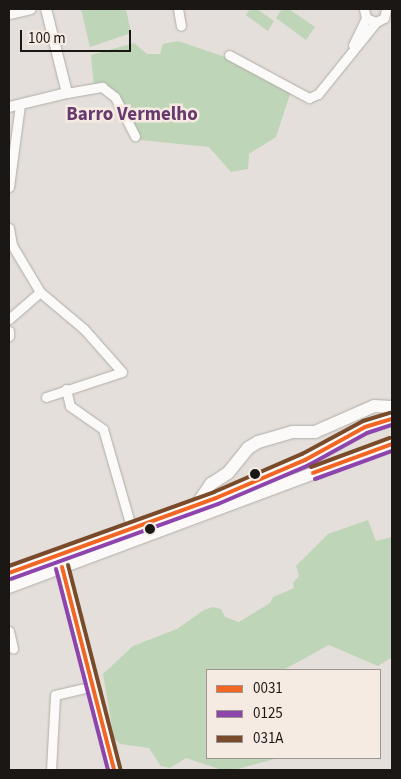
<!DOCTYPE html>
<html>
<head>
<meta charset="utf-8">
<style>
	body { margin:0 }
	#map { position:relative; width:401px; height:779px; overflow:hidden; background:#e4dfda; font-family:"Source Sans 3",sans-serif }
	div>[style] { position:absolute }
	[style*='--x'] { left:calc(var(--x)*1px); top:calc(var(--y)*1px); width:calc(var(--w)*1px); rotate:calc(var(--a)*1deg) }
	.green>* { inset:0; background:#bed5b7 }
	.roads { filter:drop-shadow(0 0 1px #b0aca8) drop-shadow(0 0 1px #b0aca8) }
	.minor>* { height:9px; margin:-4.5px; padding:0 4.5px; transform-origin:4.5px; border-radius:4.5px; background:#fbfaf9 }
	.tertiary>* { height:10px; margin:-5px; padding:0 5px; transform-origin:5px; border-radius:5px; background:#fbfaf9 }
	.primary>* { height:12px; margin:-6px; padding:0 6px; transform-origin:6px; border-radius:6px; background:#fbfaf9 }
	.bus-1>* { height:4px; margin:-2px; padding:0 2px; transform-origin:2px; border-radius:2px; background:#f26522 }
	.bus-2>* { height:4px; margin:-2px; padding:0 2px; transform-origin:2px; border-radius:2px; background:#8e44ad }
	.bus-3>* { height:4px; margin:-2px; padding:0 2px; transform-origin:2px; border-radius:2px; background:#7a4b2a }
	.dots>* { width:14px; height:14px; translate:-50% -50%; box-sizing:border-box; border:2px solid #f5ebe3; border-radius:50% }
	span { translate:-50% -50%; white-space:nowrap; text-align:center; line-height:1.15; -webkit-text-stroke:5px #f5ebe3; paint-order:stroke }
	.district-label { font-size:19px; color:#68396d; font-weight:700 }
	.frame { position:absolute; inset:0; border:10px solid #1a1714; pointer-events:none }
	.legend { position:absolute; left:206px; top:669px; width:175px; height:90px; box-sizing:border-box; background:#f5ebe3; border:1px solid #9d9690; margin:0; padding:6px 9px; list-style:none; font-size:15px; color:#1a1714 }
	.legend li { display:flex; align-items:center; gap:10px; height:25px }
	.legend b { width:25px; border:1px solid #9d9690 }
	.scale { position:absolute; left:20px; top:30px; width:111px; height:22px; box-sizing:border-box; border:2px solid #1a1714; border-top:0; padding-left:6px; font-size:15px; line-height:18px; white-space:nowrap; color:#1a1714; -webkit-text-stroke:4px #f5ebe3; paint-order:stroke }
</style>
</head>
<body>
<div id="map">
	<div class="green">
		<i style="clip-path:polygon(81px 9px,126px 9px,131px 33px,90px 47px)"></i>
		<i style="clip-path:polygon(250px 9px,257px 9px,274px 21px,268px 31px,246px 15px)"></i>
		<i style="clip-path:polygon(282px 9px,289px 9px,315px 27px,306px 40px,276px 18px)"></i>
		<i style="clip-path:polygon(178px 41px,228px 58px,291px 91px,276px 137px,249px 154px,248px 169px,231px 172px,209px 147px,140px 140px,108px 92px,94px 88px,91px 55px,134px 43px,147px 54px,160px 54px,163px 44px)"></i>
		<i style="clip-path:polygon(368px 520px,376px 541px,392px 537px,392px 657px,378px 666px,329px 645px,283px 670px,207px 670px,207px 758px,278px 758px,234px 770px,222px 770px,186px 758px,170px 768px,161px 766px,149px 748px,120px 744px,114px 738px,103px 674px,133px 646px,177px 629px,204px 610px,213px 607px,221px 609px,225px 617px,239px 622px,270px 603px,273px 597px,294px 588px,293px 583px,299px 576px,296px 566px,328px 534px)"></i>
	</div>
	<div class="roads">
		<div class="minor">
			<i style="--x:178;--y:9;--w:17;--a:80"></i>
			<i style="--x:364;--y:9;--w:9;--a:77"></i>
			<i style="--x:366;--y:18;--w:11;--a:22"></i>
			<i style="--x:376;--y:22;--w:9;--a:-27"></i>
			<i style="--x:384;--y:18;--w:9;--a:-77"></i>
			<i style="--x:9;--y:14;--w:22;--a:-13"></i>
			<i style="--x:353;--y:45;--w:30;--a:-64"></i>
			<i style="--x:229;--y:55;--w:91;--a:28.3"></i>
			<i style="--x:309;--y:98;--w:10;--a:-24"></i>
			<i style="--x:318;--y:94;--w:92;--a:-51.1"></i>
			<i style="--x:67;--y:93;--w:36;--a:-10"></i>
			<i style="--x:102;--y:87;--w:16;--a:38"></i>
			<i style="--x:115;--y:97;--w:44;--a:62.9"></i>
			<i style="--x:9;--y:187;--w:83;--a:-82.4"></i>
			<i style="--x:9;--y:228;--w:17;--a:80"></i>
			<i style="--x:12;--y:245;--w:55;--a:59.2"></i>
			<i style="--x:40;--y:292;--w:57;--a:40.1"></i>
			<i style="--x:84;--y:329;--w:57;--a:48.5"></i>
			<i style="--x:122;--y:372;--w:80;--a:161.8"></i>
			<i style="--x:9;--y:319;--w:41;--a:-41.1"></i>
			<i style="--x:9;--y:331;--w:5;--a:90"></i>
			<i style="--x:66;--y:389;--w:17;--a:77"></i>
			<i style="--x:70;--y:406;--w:40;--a:34.9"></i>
			<i style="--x:103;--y:429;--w:105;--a:74"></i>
			<i style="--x:62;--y:567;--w:210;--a:75.6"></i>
			<i style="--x:9;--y:631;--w:18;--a:77"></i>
			<i style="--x:51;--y:770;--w:75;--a:-86.9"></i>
			<i style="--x:55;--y:695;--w:39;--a:-13"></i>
		</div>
		<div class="tertiary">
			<i style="--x:9;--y:107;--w:60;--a:-13.6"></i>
			<i style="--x:67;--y:93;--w:87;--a:-104"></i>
		</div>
		<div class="primary">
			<i style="--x:196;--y:506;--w:27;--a:-56"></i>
			<i style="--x:211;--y:484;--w:20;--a:-33"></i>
			<i style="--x:228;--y:473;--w:32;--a:-51"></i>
			<i style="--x:248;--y:448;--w:12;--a:-31"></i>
			<i style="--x:258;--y:442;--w:35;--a:-16"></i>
			<i style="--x:292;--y:432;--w:23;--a:0"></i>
			<i style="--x:315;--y:432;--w:64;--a:-23.8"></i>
			<i style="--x:374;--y:406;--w:18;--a:3"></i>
			<i style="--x:9;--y:573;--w:220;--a:-19.9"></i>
			<i style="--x:216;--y:498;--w:97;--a:-23.1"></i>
			<i style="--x:305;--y:460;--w:68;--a:-28.8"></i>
			<i style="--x:365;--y:427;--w:28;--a:-17"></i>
			<i style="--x:9;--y:587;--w:409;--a:-20.5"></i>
		</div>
	</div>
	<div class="bus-1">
		<i style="--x:313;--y:473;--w:84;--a:-20.2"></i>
		<i style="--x:62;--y:567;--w:210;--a:75.6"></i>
		<i style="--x:9;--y:573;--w:220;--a:-19.9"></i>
		<i style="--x:216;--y:498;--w:97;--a:-23.1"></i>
		<i style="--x:305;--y:460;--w:68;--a:-28.8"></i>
		<i style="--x:365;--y:427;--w:28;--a:-17"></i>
	</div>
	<div class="bus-2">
		<i style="--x:315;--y:479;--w:82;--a:-20"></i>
		<i style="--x:56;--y:569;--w:208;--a:75.5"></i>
		<i style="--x:11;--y:579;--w:220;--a:-19.9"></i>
		<i style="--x:218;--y:504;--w:97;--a:-23.1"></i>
		<i style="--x:307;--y:466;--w:68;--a:-28.8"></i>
		<i style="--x:367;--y:433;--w:26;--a:-18"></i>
	</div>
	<div class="bus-3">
		<i style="--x:311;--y:467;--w:84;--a:-20.2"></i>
		<i style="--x:68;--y:565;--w:210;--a:75.6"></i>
		<i style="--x:9;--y:566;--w:218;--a:-19.8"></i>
		<i style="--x:214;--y:492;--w:96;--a:-23.4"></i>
		<i style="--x:302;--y:454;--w:69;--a:-28.4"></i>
		<i style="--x:363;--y:421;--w:28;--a:-17"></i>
	</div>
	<div class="dots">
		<i style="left:255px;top:474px;background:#1a1714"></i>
		<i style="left:150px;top:529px;background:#1a1714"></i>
	</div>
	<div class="district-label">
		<span style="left:132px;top:115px">Barro Vermelho</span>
	</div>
	<div class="frame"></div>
	<ul class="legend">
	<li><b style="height:6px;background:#f26522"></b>0031</li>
	<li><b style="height:6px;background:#8e44ad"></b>0125</li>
	<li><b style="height:6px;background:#7a4b2a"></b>031A</li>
	</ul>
	<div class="scale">100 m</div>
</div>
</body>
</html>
